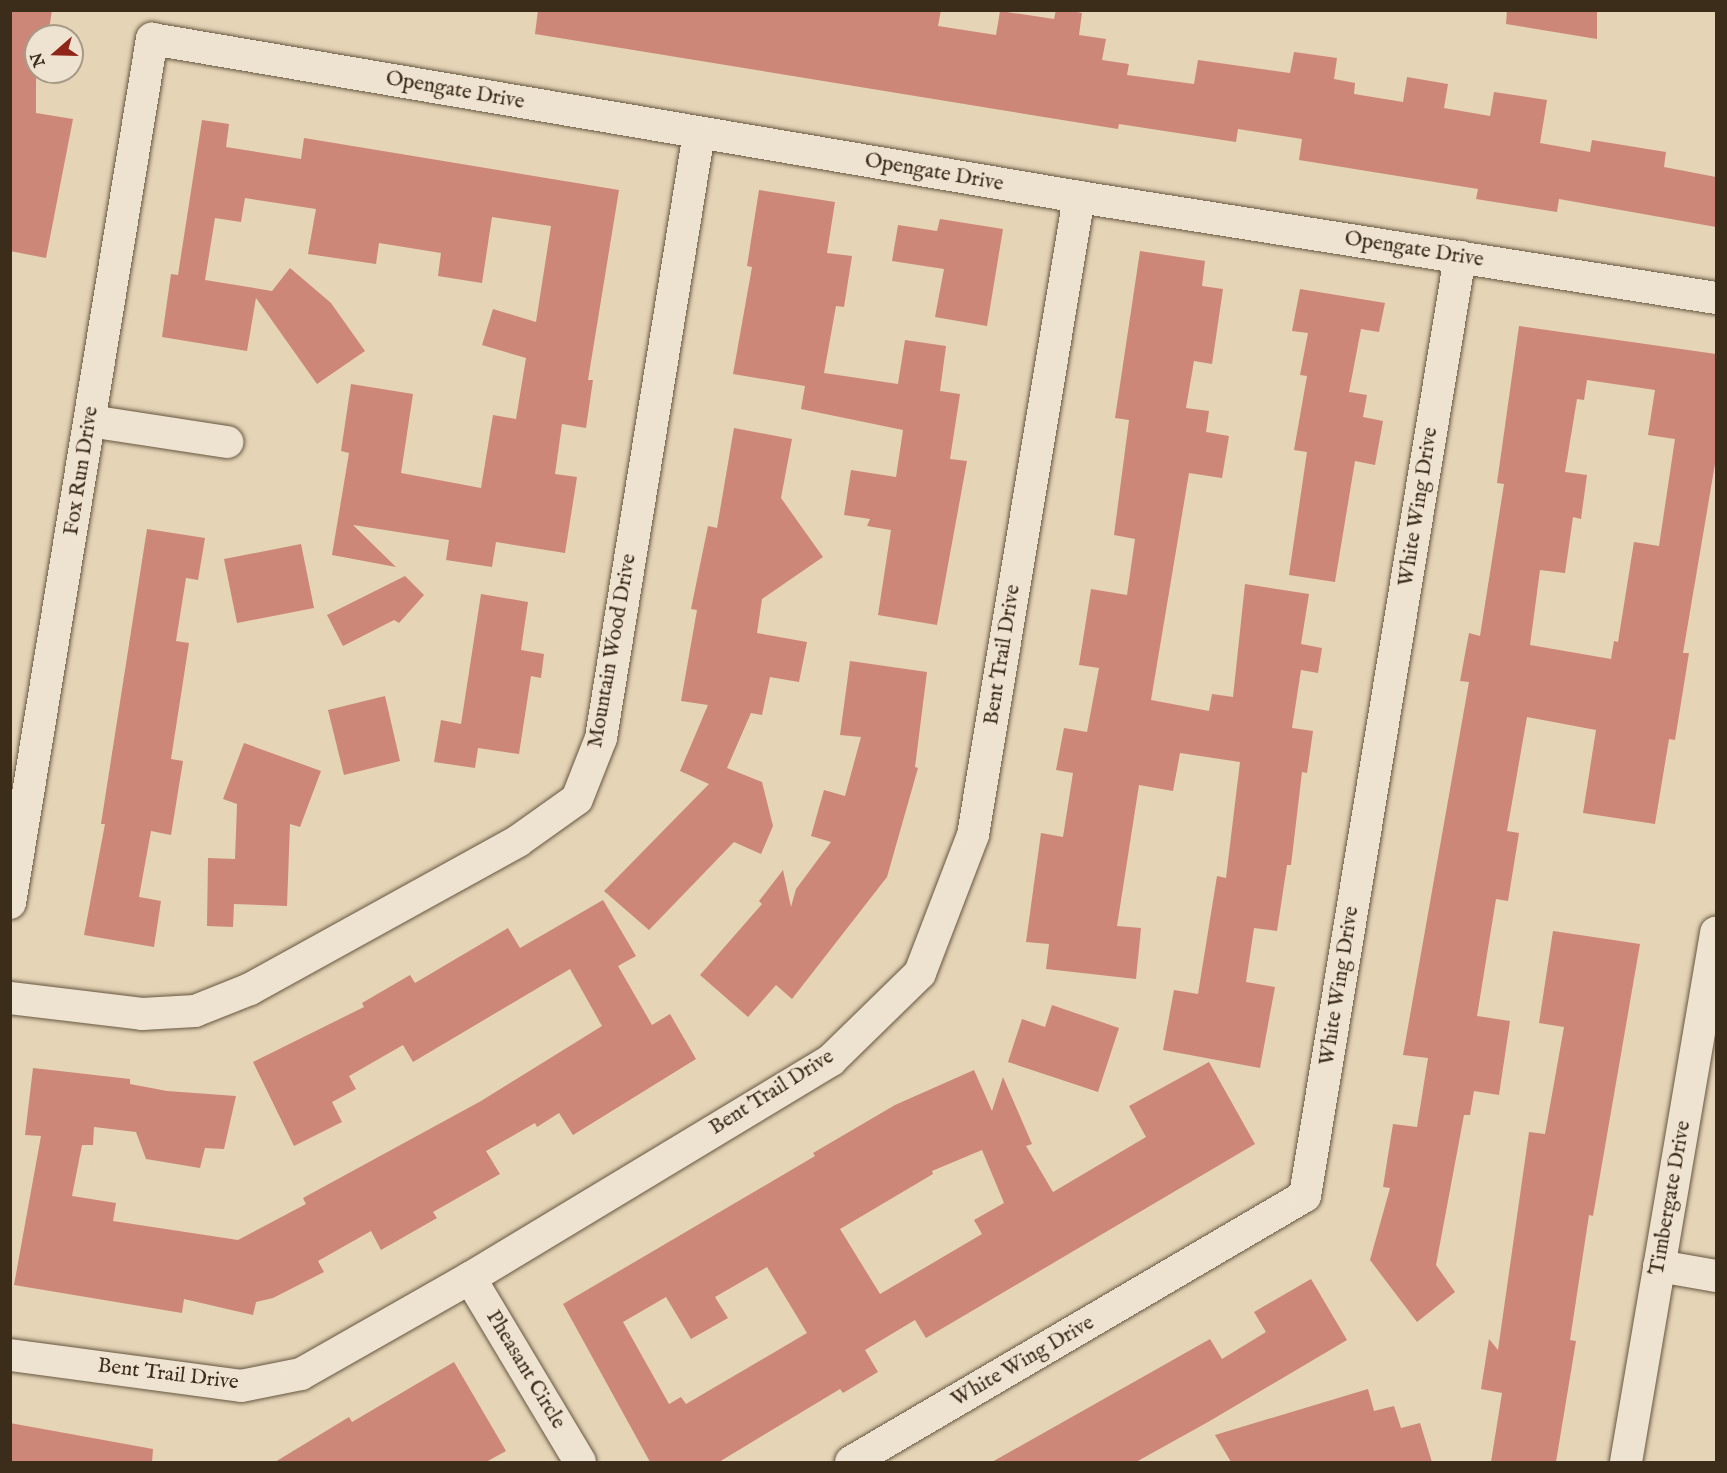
<!DOCTYPE html>
<html>
<head>
<meta charset="utf-8">
<style>
	body { margin:0 }
	#map { position:relative; width:1727px; height:1473px; overflow:hidden; background:#e5d4b6; font-family:"IM FELL English",serif }
	div>[style] { position:absolute }
	[style*='--x'] { left:calc(var(--x)*1px); top:calc(var(--y)*1px); width:calc(var(--w)*1px); rotate:calc(var(--a)*1deg) }
	.building>* { inset:0; background:#cd8778 }
	.roads { filter:drop-shadow(0 0 2px #665741) drop-shadow(0 0 2px #665741) }
	.minor>* { height:32px; margin:-16px; padding:0 16px; transform-origin:16px; border-radius:16px; background:#eee3d0 }
	span { translate:-50% -50%; white-space:nowrap; text-align:center; line-height:1.15; -webkit-text-stroke:4.5px #eee3d0; paint-order:stroke }
	.street-label { font-size:21px; color:#3c2d1a }
	.frame { position:absolute; inset:0; border:12px solid #3c2d1a; pointer-events:none }
	.north { position:absolute; left:24px; top:24px; width:60px; height:60px; box-sizing:border-box; background:#eee3d0; border:2px solid #a79a87; border-radius:50%; rotate:250deg; font-size:16px; font-weight:700; line-height:24px; text-align:center; color:#3c2d1a }
	.north::after { content:''; display:block; margin:auto; width:21px; height:27px; background:#8f2418; clip-path:polygon(50% 0,100% 100%,50% 72%,0 100%) }
</style>
</head>
<body>
<div id="map">
	<div class="building">
		<i style="clip-path:polygon(10px 10px,52px 10px,48px 36px,36px 36px,36px 113px,73px 119px,46px 258px,10px 251px)"></i>
		<i style="clip-path:polygon(538px 10px,941px 10px,938px 26px,996px 35px,1000px 11px,1054px 19px,1056px 10px,1066px 10px,1082px 13px,1079px 35px,1106px 39px,1102px 60px,1129px 64px,1127px 75px,1194px 84px,1198px 60px,1290px 73px,1294px 52px,1337px 58px,1334px 79px,1355px 83px,1354px 94px,1403px 102px,1407px 77px,1448px 84px,1444px 108px,1490px 116px,1494px 92px,1547px 100px,1540px 143px,1590px 152px,1592px 140px,1666px 152px,1664px 167px,1716px 177px,1716px 227px,1559px 199px,1557px 212px,1476px 199px,1478px 189px,1299px 160px,1302px 139px,1238px 129px,1236px 142px,1119px 124px,1118px 129px,535px 34px)"></i>
		<i style="clip-path:polygon(1507px 10px,1597px 10px,1597px 39px,1506px 24px)"></i>
		<i style="clip-path:polygon(202px 120px,229px 124px,226px 147px,301px 159px,304px 138px,619px 190px,588px 380px,593px 380px,586px 428px,562px 424px,555px 474px,577px 477px,565px 553px,496px 542px,492px 567px,446px 560px,449px 540px,353px 525px,396px 567px,332px 555px,349px 453px,341px 451px,351px 384px,413px 394px,401px 473px,481px 488px,493px 415px,516px 419px,526px 358px,482px 345px,493px 309px,536px 322px,551px 226px,492px 217px,482px 283px,438px 276px,441px 253px,379px 243px,376px 264px,308px 254px,316px 209px,245px 198px,241px 222px,215px 218px,205px 280px,272px 291px,290px 268px,331px 303px,365px 351px,317px 384px,256px 298px,247px 351px,162px 337px,171px 274px,178px 275px)"></i>
		<i style="clip-path:polygon(759px 190px,835px 202px,827px 253px,852px 256px,844px 307px,836px 306px,824px 373px,898px 384px,905px 340px,946px 346px,940px 391px,960px 394px,950px 459px,967px 461px,937px 625px,878px 615px,891px 530px,867px 526px,870px 519px,844px 515px,851px 470px,896px 477px,903px 430px,801px 409px,805px 386px,733px 374px,752px 267px,747px 266px)"></i>
		<i style="clip-path:polygon(940px 219px,1003px 229px,987px 326px,935px 317px,944px 269px,892px 261px,898px 225px,937px 231px)"></i>
		<i style="clip-path:polygon(1140px 251px,1205px 261px,1202px 286px,1223px 289px,1212px 364px,1194px 361px,1186px 408px,1209px 411px,1206px 432px,1229px 436px,1222px 478px,1189px 473px,1151px 700px,1209px 711px,1212px 694px,1233px 697px,1245px 584px,1309px 594px,1301px 644px,1322px 648px,1318px 673px,1301px 670px,1292px 728px,1313px 731px,1307px 773px,1302px 772px,1291px 865px,1287px 865px,1277px 931px,1254px 928px,1246px 982px,1275px 987px,1260px 1068px,1163px 1050px,1174px 990px,1198px 994px,1217px 876px,1226px 878px,1240px 762px,1180px 753px,1173px 791px,1139px 785px,1117px 926px,1141px 928px,1136px 979px,1046px 969px,1049px 944px,1026px 942px,1041px 833px,1063px 837px,1073px 773px,1056px 770px,1064px 728px,1087px 732px,1099px 668px,1079px 665px,1091px 589px,1127px 595px,1135px 539px,1114px 535px,1129px 420px,1115px 418px)"></i>
		<i style="clip-path:polygon(1300px 289px,1385px 303px,1379px 332px,1361px 329px,1349px 392px,1367px 395px,1363px 417px,1383px 421px,1375px 465px,1355px 461px,1335px 582px,1289px 575px,1307px 452px,1294px 450px,1307px 376px,1300px 375px,1308px 333px,1292px 331px)"></i>
		<i style="clip-path:polygon(evenodd,1519px 326px,1716px 354px,1716px 458px,1683px 653px,1689px 653px,1675px 740px,1669px 739px,1655px 824px,1583px 813px,1596px 730px,1527px 717px,1507px 831px,1519px 833px,1508px 901px,1496px 899px,1477px 1016px,1510px 1021px,1499px 1095px,1474px 1091px,1470px 1115px,1464px 1115px,1436px 1265px,1455px 1292px,1417px 1322px,1370px 1260px,1390px 1188px,1383px 1187px,1393px 1124px,1417px 1127px,1428px 1058px,1403px 1055px,1469px 682px,1460px 681px,1469px 633px,1480px 636px,1504px 484px,1497px 483px,1519px 326px,1587px 380px,1655px 390px,1648px 435px,1675px 439px,1659px 546px,1634px 542px,1618px 642px,1614px 641px,1611px 659px,1530px 645px,1540px 570px,1565px 573px,1573px 517px,1581px 519px,1587px 475px,1565px 472px,1577px 399px,1584px 400px,1587px 380px)"></i>
		<i style="clip-path:polygon(734px 428px,792px 439px,781px 498px,823px 557px,762px 599px,757px 633px,807px 642px,799px 682px,770px 677px,762px 715px,751px 713px,727px 768px,762px 782px,773px 826px,761px 854px,734px 842px,649px 930px,604px 891px,709px 784px,680px 771px,708px 705px,681px 701px,697px 610px,691px 609px,708px 526px,717px 528px)"></i>
		<i style="clip-path:polygon(147px 529px,205px 538px,198px 580px,186px 578px,176px 641px,189px 643px,171px 759px,183px 761px,171px 835px,151px 831px,139px 897px,161px 901px,154px 947px,84px 935px,105px 824px,101px 824px)"></i>
		<i style="clip-path:polygon(301px 544px,314px 608px,237px 623px,224px 559px)"></i>
		<i style="clip-path:polygon(405px 576px,424px 595px,399px 623px,394px 620px,343px 646px,327px 615px)"></i>
		<i style="clip-path:polygon(481px 594px,528px 602px,521px 650px,544px 654px,541px 678px,531px 676px,519px 754px,478px 748px,475px 768px,434px 762px,441px 720px,461px 724px)"></i>
		<i style="clip-path:polygon(850px 661px,927px 672px,915px 767px,918px 768px,887px 877px,792px 999px,776px 985px,748px 1017px,700px 975px,762px 904px,759px 901px,783px 870px,791px 907px,796px 889px,831px 842px,811px 836px,824px 790px,845px 796px,861px 737px,840px 735px)"></i>
		<i style="clip-path:polygon(385px 696px,400px 761px,344px 775px,328px 710px)"></i>
		<i style="clip-path:polygon(244px 743px,321px 771px,300px 827px,290px 824px,287px 906px,234px 904px,233px 927px,207px 926px,208px 858px,235px 859px,237px 804px,223px 799px)"></i>
		<i style="clip-path:polygon(603px 900px,636px 956px,618px 966px,652px 1025px,670px 1014px,696px 1059px,573px 1135px,559px 1113px,537px 1127px,535px 1123px,486px 1151px,500px 1174px,433px 1212px,437px 1218px,381px 1250px,371px 1231px,318px 1261px,324px 1272px,273px 1298px,256px 1302px,253px 1315px,184px 1299px,182px 1313px,14px 1285px,41px 1136px,25px 1135px,33px 1068px,130px 1079px,130px 1084px,167px 1091px,236px 1096px,224px 1149px,205px 1148px,200px 1168px,146px 1159px,136px 1132px,94px 1127px,93px 1145px,82px 1145px,72px 1196px,116px 1203px,113px 1221px,238px 1240px,306px 1204px,303px 1198px,481px 1101px,602px 1026px,570px 969px,413px 1062px,403px 1045px,349px 1076px,356px 1089px,332px 1102px,342px 1122px,294px 1146px,253px 1062px,364px 1007px,362px 1003px,410px 975px,415px 983px,508px 928px,520px 948px)"></i>
		<i style="clip-path:polygon(1553px 931px,1640px 944px,1593px 1216px,1589px 1215px,1570px 1340px,1576px 1341px,1556px 1462px,1491px 1462px,1502px 1393px,1481px 1389px,1489px 1339px,1498px 1350px,1529px 1132px,1545px 1134px,1564px 1027px,1539px 1023px)"></i>
		<i style="clip-path:polygon(1052px 1005px,1119px 1028px,1098px 1092px,1008px 1062px,1022px 1019px,1045px 1027px)"></i>
		<i style="clip-path:polygon(evenodd,1209px 1062px,1255px 1144px,926px 1338px,915px 1320px,865px 1350px,878px 1372px,843px 1393px,840px 1389px,719px 1462px,650px 1462px,563px 1304px,815px 1156px,813px 1153px,895px 1105px,974px 1070px,992px 1111px,1003px 1077px,1032px 1144px,1026px 1146px,1053px 1192px,1146px 1137px,1129px 1106px,1209px 1062px,982px 1150px,1004px 1203px,974px 1220px,982px 1234px,880px 1294px,840px 1229px,933px 1174px,932px 1171px,982px 1150px,1209px 1062px,767px 1267px,807px 1333px,686px 1404px,681px 1397px,669px 1404px,623px 1322px,666px 1297px,691px 1339px,728px 1318px,715px 1297px,767px 1267px)"></i>
		<i style="clip-path:polygon(1311px 1279px,1347px 1340px,1208px 1422px,1136px 1462px,992px 1462px,1210px 1339px,1222px 1359px,1266px 1332px,1254px 1312px)"></i>
		<i style="clip-path:polygon(454px 1362px,506px 1451px,486px 1462px,275px 1462px,349px 1417px,352px 1422px)"></i>
		<i style="clip-path:polygon(1368px 1389px,1374px 1411px,1394px 1406px,1401px 1428px,1420px 1423px,1432px 1462px,1231px 1462px,1215px 1435px)"></i>
		<i style="clip-path:polygon(10px 1423px,153px 1449px,152px 1462px,10px 1462px)"></i>
	</div>
	<div class="roads">
		<div class="minor">
			<i style="--x:90;--y:421;--w:139;--a:8.7"></i>
			<i style="--x:10;--y:903;--w:876;--a:-80.67"></i>
			<i style="--x:152;--y:39;--w:940;--a:9.67"></i>
			<i style="--x:1079;--y:197;--w:645;--a:9.01"></i>
			<i style="--x:10;--y:998;--w:133;--a:6.9"></i>
			<i style="--x:142;--y:1014;--w:53;--a:-3.2"></i>
			<i style="--x:195;--y:1011;--w:59;--a:-21.8"></i>
			<i style="--x:250;--y:989;--w:306;--a:-28.9"></i>
			<i style="--x:518;--y:841;--w:72;--a:-35.4"></i>
			<i style="--x:577;--y:799;--w:66;--a:-68.5"></i>
			<i style="--x:601;--y:738;--w:613;--a:-80.8"></i>
			<i style="--x:1659;--y:1266;--w:58;--a:10"></i>
			<i style="--x:470;--y:1278;--w:214;--a:59.1"></i>
			<i style="--x:10;--y:1355;--w:233;--a:7.6"></i>
			<i style="--x:241;--y:1386;--w:61;--a:-11.3"></i>
			<i style="--x:301;--y:1374;--w:194;--a:-29.6"></i>
			<i style="--x:470;--y:1278;--w:422;--a:-31.1"></i>
			<i style="--x:831;--y:1060;--w:124;--a:-44.3"></i>
			<i style="--x:920;--y:973;--w:148;--a:-69"></i>
			<i style="--x:973;--y:835;--w:647;--a:-80.57"></i>
			<i style="--x:851;--y:1462;--w:526;--a:-30.37"></i>
			<i style="--x:1305;--y:1196;--w:952;--a:-80.63"></i>
			<i style="--x:1626;--y:1462;--w:537;--a:-80.34"></i>
		</div>
	</div>
	<div class="street-label">
		<span style="left:455px;top:91px;rotate:10deg">Opengate Drive</span>
		<span style="left:934px;top:173px;rotate:10deg">Opengate Drive</span>
		<span style="left:1414px;top:250px;rotate:9deg">Opengate Drive</span>
		<span style="left:82px;top:471px;rotate:-81deg">Fox Run Drive</span>
		<span style="left:1419px;top:507px;rotate:-81deg">White Wing Drive</span>
		<span style="left:613px;top:651px;rotate:-80deg">Mountain Wood Drive</span>
		<span style="left:1003px;top:655px;rotate:-81deg">Bent Trail Drive</span>
		<span style="left:1340px;top:986px;rotate:-81deg">White Wing Drive</span>
		<span style="left:772px;top:1093px;rotate:-32deg">Bent Trail Drive</span>
		<span style="left:1671px;top:1198px;rotate:-80deg">Timbergate Drive</span>
		<span style="left:1023px;top:1362px;rotate:-30deg">White Wing Drive</span>
		<span style="left:525px;top:1370px;rotate:59deg">Pheasant Circle</span>
		<span style="left:168px;top:1375px;rotate:7deg">Bent Trail Drive</span>
	</div>
	<div class="frame"></div>
	<div class="north">N</div>
</div>
</body>
</html>
